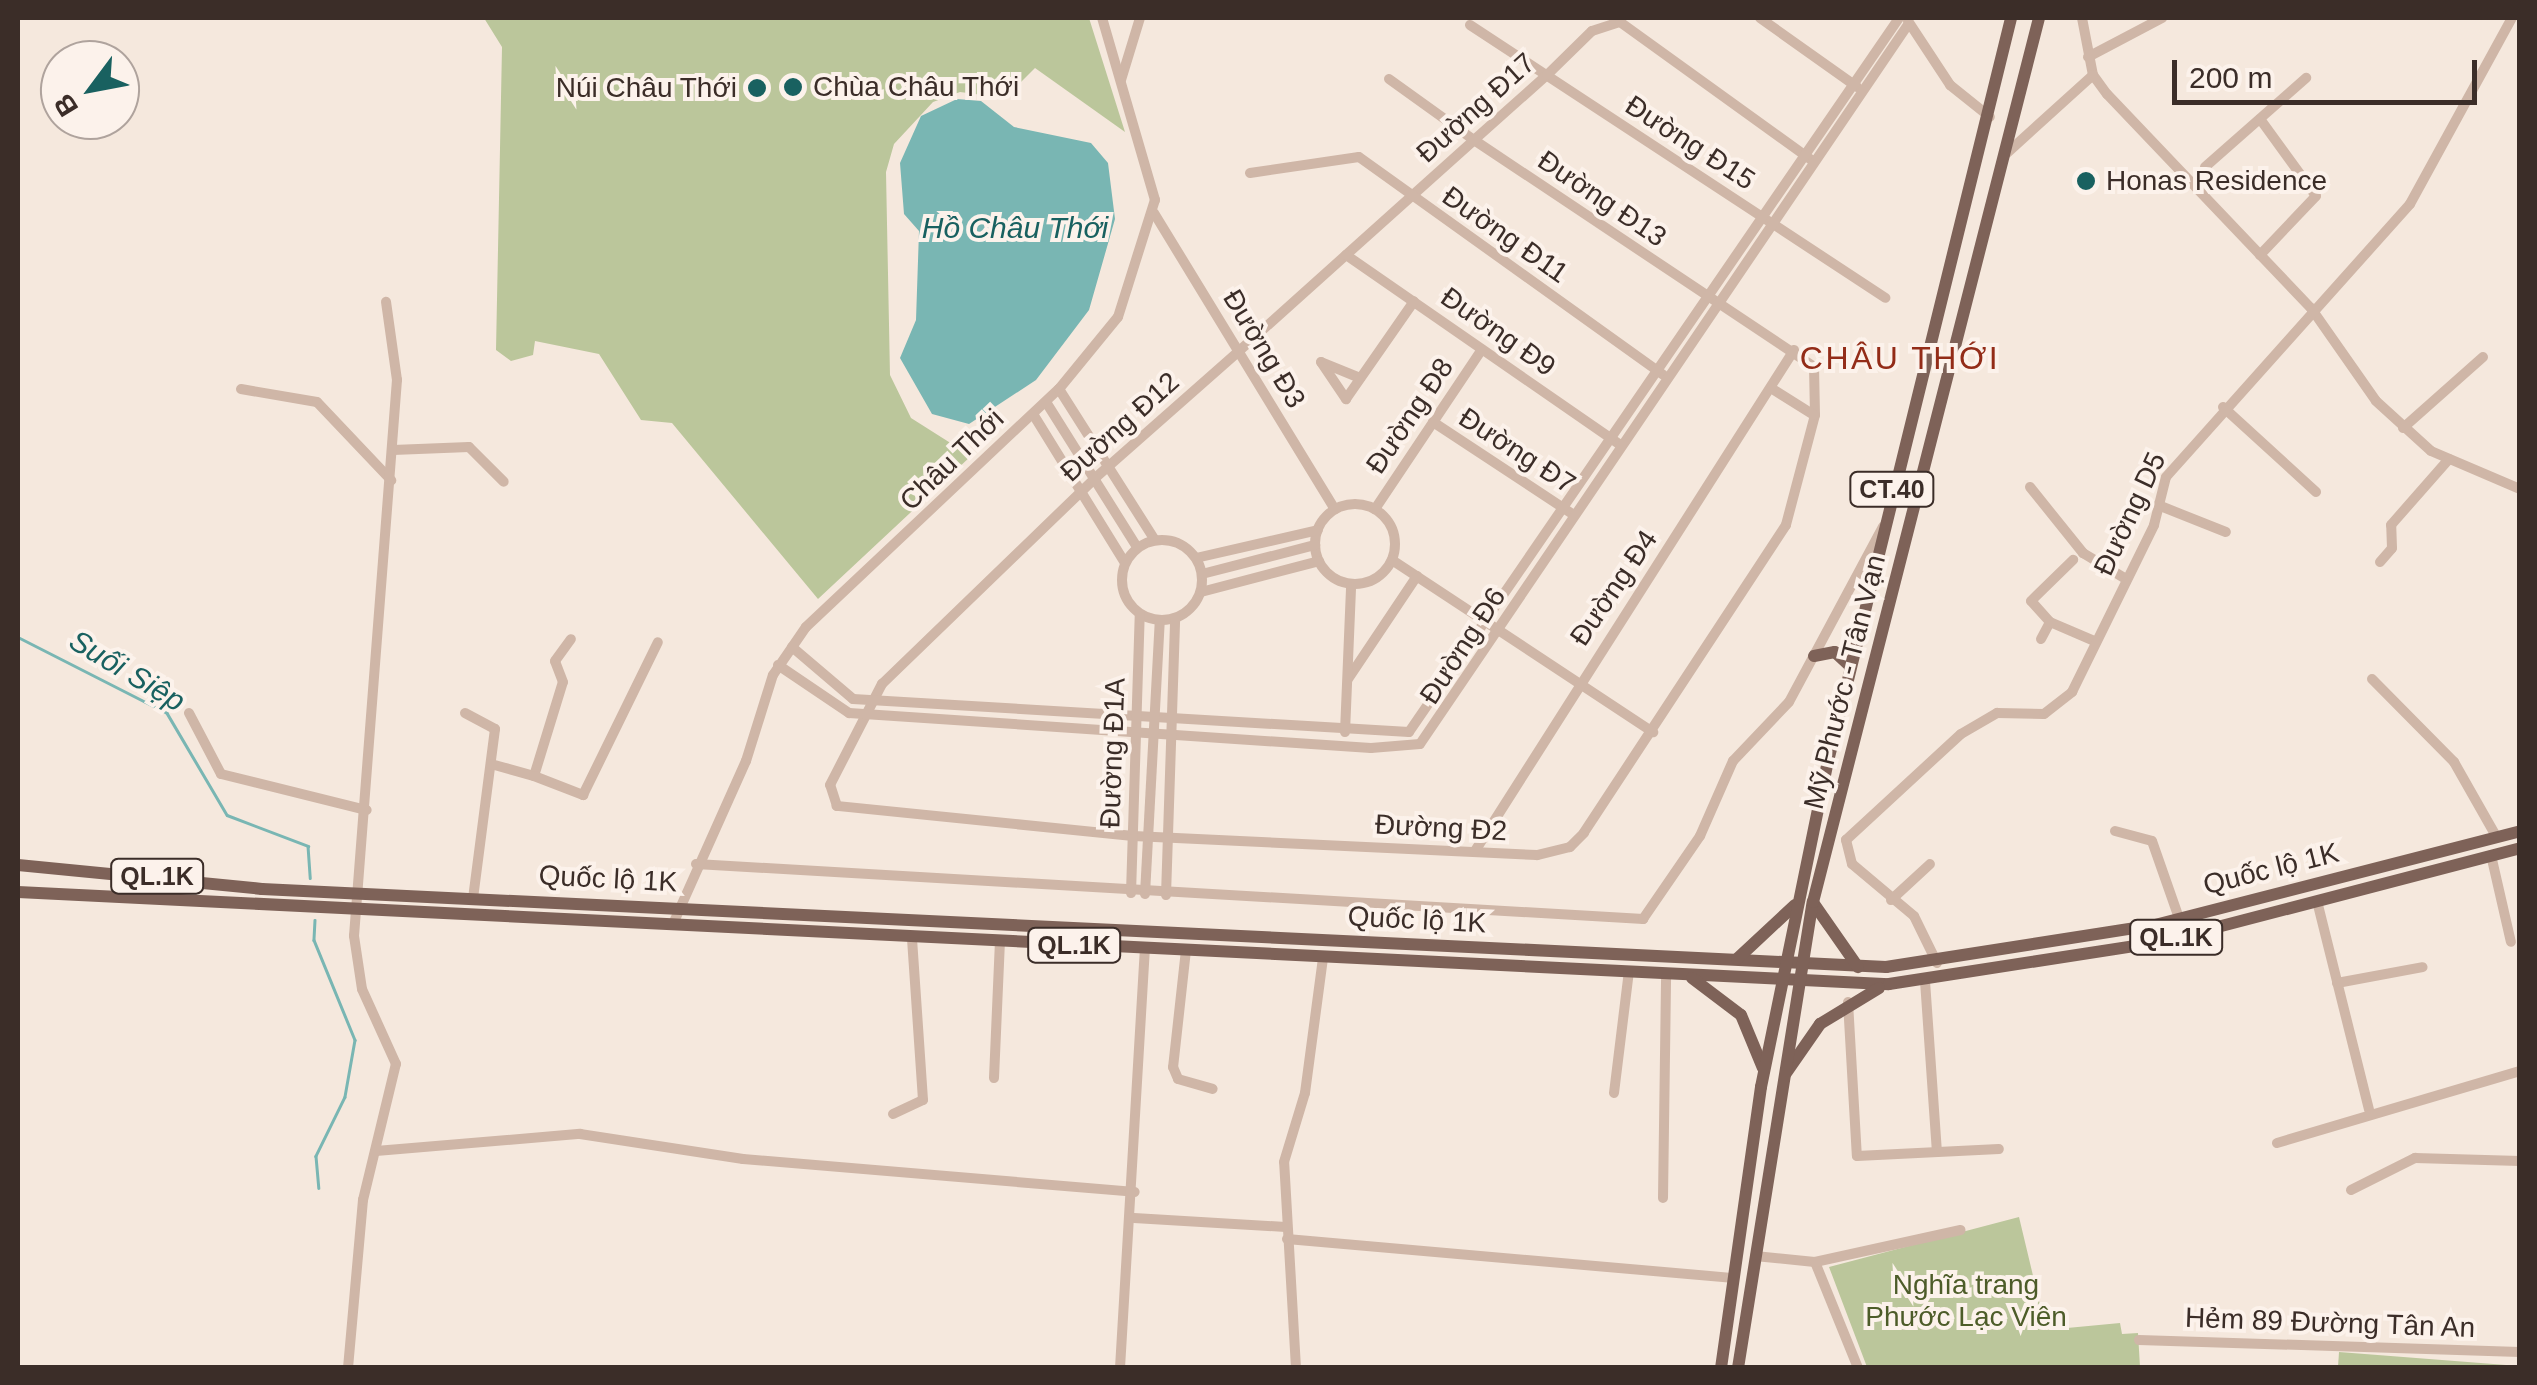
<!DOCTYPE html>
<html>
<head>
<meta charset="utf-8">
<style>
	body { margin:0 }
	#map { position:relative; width:2537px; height:1385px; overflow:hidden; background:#f5e8dd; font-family:Arial,sans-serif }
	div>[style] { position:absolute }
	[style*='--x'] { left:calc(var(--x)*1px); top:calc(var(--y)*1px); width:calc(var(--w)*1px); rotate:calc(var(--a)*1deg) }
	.green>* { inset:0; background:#bbc69b }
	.water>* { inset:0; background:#79b6b3 }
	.stream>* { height:2.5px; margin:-1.25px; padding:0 1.25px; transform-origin:1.25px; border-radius:1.25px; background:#79b6b3 }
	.minor>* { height:10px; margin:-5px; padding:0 5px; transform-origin:5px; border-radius:5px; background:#cfb6a7 }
	.minor>.ring { margin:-5px; padding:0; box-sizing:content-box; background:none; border:10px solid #cfb6a7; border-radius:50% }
	.major>* { height:12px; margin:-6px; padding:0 6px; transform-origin:6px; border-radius:6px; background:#7e6258 }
	.dots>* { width:28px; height:28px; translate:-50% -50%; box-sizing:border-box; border:5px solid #fcf2eb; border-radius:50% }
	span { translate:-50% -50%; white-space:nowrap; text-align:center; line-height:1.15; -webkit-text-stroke:8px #fcf2eb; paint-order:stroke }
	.shield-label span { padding:2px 8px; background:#fcf2eb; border:2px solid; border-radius:8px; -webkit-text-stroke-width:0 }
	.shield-label { font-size:25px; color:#3b2d28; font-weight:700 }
	.poi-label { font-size:28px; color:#3b2d28 }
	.left { translate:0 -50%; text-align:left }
	.right { translate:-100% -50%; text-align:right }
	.street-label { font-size:28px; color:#3b2d28 }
	.park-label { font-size:28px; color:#4d5c29 }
	.water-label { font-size:30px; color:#196160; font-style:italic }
	.quarter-label { font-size:32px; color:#932c18; letter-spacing:2.5px }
	.frame { position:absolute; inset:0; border:20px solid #3b2d28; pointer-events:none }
	.north { position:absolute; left:40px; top:40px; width:100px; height:100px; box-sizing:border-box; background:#fcf2eb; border:2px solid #afa39d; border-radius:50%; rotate:238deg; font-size:28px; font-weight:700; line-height:40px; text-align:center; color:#3b2d28 }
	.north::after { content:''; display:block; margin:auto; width:35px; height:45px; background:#196160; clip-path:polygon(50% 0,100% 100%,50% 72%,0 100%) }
	.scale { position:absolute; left:2172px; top:60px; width:305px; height:45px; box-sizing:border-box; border:5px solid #3b2d28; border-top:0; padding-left:12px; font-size:30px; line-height:35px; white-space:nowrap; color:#3b2d28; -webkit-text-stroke:8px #fcf2eb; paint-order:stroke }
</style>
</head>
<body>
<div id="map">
	<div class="green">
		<i style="clip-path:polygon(484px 18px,1089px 18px,1125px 132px,1035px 68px,1005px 98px,960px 92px,933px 102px,894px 144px,886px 172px,890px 375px,911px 418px,971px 456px,818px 599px,672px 423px,641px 420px,599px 354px,535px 341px,533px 355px,511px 361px,496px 350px,502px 47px)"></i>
		<i style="clip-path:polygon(2019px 1217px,2046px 1330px,2120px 1323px,2122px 1334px,2138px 1333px,2140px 1367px,1867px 1367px,1829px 1267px)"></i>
		<i style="clip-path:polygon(2339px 1352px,2519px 1366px,2519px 1367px,2338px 1367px)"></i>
	</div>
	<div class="water">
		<i style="clip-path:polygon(957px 99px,981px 101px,1014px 127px,1091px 143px,1108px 163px,1115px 219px,1089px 310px,1036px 380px,969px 424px,932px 414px,900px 358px,916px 320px,919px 231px,904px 214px,900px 163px,921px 116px)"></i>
	</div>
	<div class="stream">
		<i style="--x:18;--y:637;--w:167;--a:27"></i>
		<i style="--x:167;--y:713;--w:118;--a:59.5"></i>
		<i style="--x:227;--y:815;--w:87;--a:20.9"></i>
		<i style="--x:308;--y:846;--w:32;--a:86"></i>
		<i style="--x:315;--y:920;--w:20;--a:93"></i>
		<i style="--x:314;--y:940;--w:108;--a:67.7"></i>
		<i style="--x:355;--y:1040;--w:58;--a:100"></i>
		<i style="--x:345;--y:1097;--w:66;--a:116.2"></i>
		<i style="--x:316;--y:1156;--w:32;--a:85"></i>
	</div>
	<div class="minor">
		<i style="--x:1760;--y:18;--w:119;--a:35.4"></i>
		<i style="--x:2082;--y:18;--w:58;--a:79.1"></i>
		<i style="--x:2093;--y:75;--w:24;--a:54"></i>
		<i style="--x:2107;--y:94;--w:296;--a:46.4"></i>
		<i style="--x:2311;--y:308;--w:113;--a:55"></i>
		<i style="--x:2376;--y:401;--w:74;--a:42.3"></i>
		<i style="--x:2431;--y:451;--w:97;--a:23.1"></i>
		<i style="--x:1908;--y:21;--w:77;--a:56.7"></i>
		<i style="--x:1950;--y:85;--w:51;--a:38.7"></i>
		<i style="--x:1470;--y:25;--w:497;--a:33.3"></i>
		<i style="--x:2088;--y:57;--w:84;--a:-27.8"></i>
		<i style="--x:1389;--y:79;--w:105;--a:35.7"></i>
		<i style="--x:1474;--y:140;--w:409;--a:33.7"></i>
		<i style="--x:1814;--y:367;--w:48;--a:88.8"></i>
		<i style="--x:1815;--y:415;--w:114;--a:104.8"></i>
		<i style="--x:1786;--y:525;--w:368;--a:123.3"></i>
		<i style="--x:1584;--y:833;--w:20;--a:135"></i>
		<i style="--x:1570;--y:847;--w:34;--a:166"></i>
		<i style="--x:1537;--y:855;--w:404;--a:-177.3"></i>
		<i style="--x:1133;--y:836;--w:298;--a:-174.2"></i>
		<i style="--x:837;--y:806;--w:22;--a:-108"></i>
		<i style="--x:830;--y:785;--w:114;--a:-62.8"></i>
		<i style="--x:882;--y:684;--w:295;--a:-44"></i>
		<i style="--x:1094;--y:479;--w:193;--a:-41.4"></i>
		<i style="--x:1239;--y:351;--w:316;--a:-41.9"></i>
		<i style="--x:1474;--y:140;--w:98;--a:-41.7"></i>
		<i style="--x:1547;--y:75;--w:63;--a:-44.4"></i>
		<i style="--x:1592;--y:31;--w:29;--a:-18"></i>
		<i style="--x:1620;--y:22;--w:239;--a:35.8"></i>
		<i style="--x:1121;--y:80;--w:65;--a:-73"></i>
		<i style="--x:2007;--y:153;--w:116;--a:-42.2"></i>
		<i style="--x:2205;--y:167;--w:135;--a:-41.4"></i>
		<i style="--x:1250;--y:173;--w:110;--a:-8.4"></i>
		<i style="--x:1359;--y:157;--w:374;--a:35.6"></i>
		<i style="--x:1154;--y:213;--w:347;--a:58.6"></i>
		<i style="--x:1346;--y:255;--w:331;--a:34.7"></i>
		<i style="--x:2260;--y:255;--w:81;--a:-46.5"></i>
		<i style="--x:2316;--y:196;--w:95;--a:-126"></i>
		<i style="--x:1360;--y:378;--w:42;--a:-157.7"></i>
		<i style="--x:1321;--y:362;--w:45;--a:56"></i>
		<i style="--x:1346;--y:399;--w:119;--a:-55.2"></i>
		<i style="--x:241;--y:389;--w:77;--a:9.7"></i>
		<i style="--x:317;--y:402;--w:108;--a:46.5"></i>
		<i style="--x:1059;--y:389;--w:179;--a:57.6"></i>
		<i style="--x:1774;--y:390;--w:47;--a:32"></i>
		<i style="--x:1046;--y:402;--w:171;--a:57.9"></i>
		<i style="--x:2223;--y:407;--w:126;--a:42.4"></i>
		<i style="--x:1033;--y:414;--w:175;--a:58.3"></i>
		<i style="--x:1433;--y:422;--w:165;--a:33.4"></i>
		<i style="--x:2403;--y:428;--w:107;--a:-41.6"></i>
		<i style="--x:393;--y:450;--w:76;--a:-2.3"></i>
		<i style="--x:469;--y:447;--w:49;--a:45"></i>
		<i style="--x:2030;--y:487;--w:85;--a:51.2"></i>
		<i style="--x:2083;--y:553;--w:50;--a:31.2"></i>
		<i class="ring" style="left:1315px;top:504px;width:70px;height:70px"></i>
		<i style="--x:2158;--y:505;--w:73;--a:21.7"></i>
		<i style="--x:1375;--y:509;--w:192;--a:-56.2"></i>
		<i class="ring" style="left:1122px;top:540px;width:70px;height:70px"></i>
		<i style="--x:1196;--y:558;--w:125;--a:-12.9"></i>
		<i style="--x:1392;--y:560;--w:313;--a:33.4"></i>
		<i style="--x:2380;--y:562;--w:18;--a:-49"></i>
		<i style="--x:2392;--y:548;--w:23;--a:-92"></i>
		<i style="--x:2391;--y:525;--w:88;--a:-48.7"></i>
		<i style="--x:1202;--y:574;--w:117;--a:-14.4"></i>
		<i style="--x:1201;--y:592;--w:122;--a:-14.7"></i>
		<i style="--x:2050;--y:622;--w:28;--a:-132"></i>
		<i style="--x:2031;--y:601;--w:59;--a:-44.3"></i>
		<i style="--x:2041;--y:639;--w:19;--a:-62"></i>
		<i style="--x:2050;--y:622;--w:46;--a:23.2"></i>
		<i style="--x:792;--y:647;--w:80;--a:40.4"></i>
		<i style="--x:853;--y:699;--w:557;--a:3.4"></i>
		<i style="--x:1409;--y:732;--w:866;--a:-55.54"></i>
		<i style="--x:778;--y:665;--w:86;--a:34.1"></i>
		<i style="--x:849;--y:713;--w:523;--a:3.84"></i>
		<i style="--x:1371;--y:748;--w:49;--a:-4.7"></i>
		<i style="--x:1420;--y:744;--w:871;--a:-55.85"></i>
		<i style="--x:1348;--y:679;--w:124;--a:-56.2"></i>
		<i style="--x:2372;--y:679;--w:117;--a:45.3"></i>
		<i style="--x:2454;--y:762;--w:85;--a:60.4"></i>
		<i style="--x:189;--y:713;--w:69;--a:62.3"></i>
		<i style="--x:221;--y:774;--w:150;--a:13.9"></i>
		<i style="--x:465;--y:713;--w:34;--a:28"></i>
		<i style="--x:495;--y:729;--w:170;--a:97.4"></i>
		<i style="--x:1345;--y:732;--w:145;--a:-87.6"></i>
		<i style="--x:491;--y:764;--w:45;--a:15.6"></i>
		<i style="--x:534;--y:776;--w:98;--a:-72.9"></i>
		<i style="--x:563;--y:682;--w:22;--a:-111"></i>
		<i style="--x:555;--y:661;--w:27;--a:-54"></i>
		<i style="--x:534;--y:776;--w:53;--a:21.2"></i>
		<i style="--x:583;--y:795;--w:170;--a:-63.9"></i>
		<i style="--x:2115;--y:831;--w:38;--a:15"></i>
		<i style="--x:2152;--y:841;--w:82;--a:70.7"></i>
		<i style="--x:1475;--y:851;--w:594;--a:-57.51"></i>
		<i style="--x:2491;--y:855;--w:89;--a:77.1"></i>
		<i style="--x:696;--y:864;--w:949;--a:3.32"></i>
		<i style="--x:1643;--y:919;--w:101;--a:-55.5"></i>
		<i style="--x:1700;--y:836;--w:82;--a:-66.3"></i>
		<i style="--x:1733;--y:761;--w:81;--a:-46.5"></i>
		<i style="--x:1789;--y:702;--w:199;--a:-61.8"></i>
		<i style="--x:1131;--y:893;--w:279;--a:-88.2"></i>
		<i style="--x:1145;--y:894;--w:274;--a:-86.9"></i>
		<i style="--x:1166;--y:895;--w:277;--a:-88.1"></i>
		<i style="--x:1891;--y:900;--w:53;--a:-42.7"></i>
		<i style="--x:2317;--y:901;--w:215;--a:76"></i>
		<i style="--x:673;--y:924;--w:179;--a:-65.9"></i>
		<i style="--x:746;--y:761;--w:90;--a:-72.6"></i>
		<i style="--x:773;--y:675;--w:58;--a:-55.5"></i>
		<i style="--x:806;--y:627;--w:347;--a:-43.3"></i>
		<i style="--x:1059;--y:389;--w:93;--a:-50.7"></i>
		<i style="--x:1118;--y:317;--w:123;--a:-72.5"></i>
		<i style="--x:1155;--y:200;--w:190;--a:-106.2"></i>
		<i style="--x:1186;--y:950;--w:118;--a:96.3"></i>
		<i style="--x:1173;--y:1067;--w:13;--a:67"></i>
		<i style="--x:1178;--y:1079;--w:36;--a:16"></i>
		<i style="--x:1937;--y:963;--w:52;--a:-116.1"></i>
		<i style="--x:1914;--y:916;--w:81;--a:-140"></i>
		<i style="--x:1852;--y:864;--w:25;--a:-104"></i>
		<i style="--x:1846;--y:840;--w:156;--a:-42.7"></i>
		<i style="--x:1961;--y:734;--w:42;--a:-30.3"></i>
		<i style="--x:1997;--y:713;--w:47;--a:1.2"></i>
		<i style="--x:2044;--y:714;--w:36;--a:-38"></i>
		<i style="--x:2072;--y:692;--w:186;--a:-63.8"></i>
		<i style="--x:2154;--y:525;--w:49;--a:-76"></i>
		<i style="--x:2166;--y:477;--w:366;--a:-48.2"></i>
		<i style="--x:2410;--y:204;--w:212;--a:-61.3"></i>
		<i style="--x:1925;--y:981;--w:171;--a:86"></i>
		<i style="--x:2337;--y:983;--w:87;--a:-10.5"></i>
		<i style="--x:1848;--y:1002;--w:154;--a:86.7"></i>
		<i style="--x:1857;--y:1156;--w:142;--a:-2.8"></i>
		<i style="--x:994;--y:1078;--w:137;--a:-87.5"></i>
		<i style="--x:1614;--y:1093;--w:123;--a:-83"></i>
		<i style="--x:893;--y:1114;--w:33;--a:-25"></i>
		<i style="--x:923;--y:1100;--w:163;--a:-93.9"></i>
		<i style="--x:2277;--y:1143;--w:253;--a:-16.5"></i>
		<i style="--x:376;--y:1151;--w:205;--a:-4.8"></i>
		<i style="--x:580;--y:1134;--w:165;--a:8.7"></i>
		<i style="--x:743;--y:1159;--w:393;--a:4.8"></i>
		<i style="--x:2351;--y:1190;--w:72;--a:-26.6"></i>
		<i style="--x:2415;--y:1158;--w:105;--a:1.6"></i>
		<i style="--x:1663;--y:1198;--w:225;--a:-89.2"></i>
		<i style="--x:1134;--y:1218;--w:152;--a:3.4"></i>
		<i style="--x:1287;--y:1239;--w:449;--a:5"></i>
		<i style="--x:1755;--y:1256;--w:60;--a:5.7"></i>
		<i style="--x:1815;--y:1262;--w:114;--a:67.9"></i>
		<i style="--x:1815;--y:1262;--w:149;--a:-12.4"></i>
		<i style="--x:2139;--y:1340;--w:381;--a:1.8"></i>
		<i style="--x:348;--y:1368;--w:169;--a:-84.9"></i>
		<i style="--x:363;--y:1200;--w:140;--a:-76.4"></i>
		<i style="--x:396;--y:1064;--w:82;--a:-114.4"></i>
		<i style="--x:362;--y:989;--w:54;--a:-98.6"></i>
		<i style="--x:354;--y:936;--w:558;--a:-85.58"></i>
		<i style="--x:397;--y:380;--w:79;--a:-98"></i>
		<i style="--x:1120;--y:1368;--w:420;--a:-86.6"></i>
		<i style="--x:1296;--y:1368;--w:206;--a:-93.3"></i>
		<i style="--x:1284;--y:1162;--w:72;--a:-73.1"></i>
		<i style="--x:1305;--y:1093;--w:136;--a:-82.4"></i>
	</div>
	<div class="major">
		<i style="--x:1814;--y:656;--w:21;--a:-11"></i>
		<i style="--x:1835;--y:652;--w:21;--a:43"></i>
		<i style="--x:18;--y:865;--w:245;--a:5.6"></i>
		<i style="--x:262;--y:889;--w:1626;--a:2.75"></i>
		<i style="--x:1886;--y:967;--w:272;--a:-8.9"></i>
		<i style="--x:2155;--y:925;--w:377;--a:-14.4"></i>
		<i style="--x:18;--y:892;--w:1873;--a:2.82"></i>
		<i style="--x:1889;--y:984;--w:274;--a:-8.8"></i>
		<i style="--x:2160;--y:942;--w:372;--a:-14.6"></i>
		<i style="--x:1814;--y:904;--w:77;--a:55.1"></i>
		<i style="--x:1737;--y:959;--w:79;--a:-43"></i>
		<i style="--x:1692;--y:978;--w:61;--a:37.1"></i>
		<i style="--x:1741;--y:1015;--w:57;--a:67.5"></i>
		<i style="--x:1786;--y:1073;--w:60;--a:-55.2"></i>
		<i style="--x:1820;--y:1024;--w:69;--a:-31.4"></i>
		<i style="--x:1721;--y:1368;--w:284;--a:-81.9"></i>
		<i style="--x:1761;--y:1087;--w:337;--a:-78.4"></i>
		<i style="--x:1829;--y:757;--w:761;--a:-76.16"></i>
		<i style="--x:1738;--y:1368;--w:472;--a:-80.9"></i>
		<i style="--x:1813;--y:902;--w:912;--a:-75.66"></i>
	</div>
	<div class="dots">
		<i style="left:793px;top:87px;background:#196160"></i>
		<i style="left:757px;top:88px;background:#196160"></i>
		<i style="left:2086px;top:181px;background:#196160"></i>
	</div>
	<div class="shield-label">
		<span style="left:1892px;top:489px">CT.40</span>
		<span style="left:157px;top:876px">QL.1K</span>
		<span style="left:2176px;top:937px">QL.1K</span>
		<span style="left:1074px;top:945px">QL.1K</span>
	</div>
	<div class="poi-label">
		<span class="left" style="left:813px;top:87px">Chùa Châu Thới</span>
		<span class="right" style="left:737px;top:88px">Núi Châu Thới</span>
		<span class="left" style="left:2106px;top:181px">Honas Residence</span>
	</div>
	<div class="street-label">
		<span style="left:1476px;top:108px;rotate:-42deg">Đường Đ17</span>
		<span style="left:1690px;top:143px;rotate:33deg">Đường Đ15</span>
		<span style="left:1602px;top:199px;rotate:34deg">Đường Đ13</span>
		<span style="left:1505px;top:235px;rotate:35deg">Đường Đ11</span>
		<span style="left:1498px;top:332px;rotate:35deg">Đường Đ9</span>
		<span style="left:1264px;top:349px;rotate:59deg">Đường Đ3</span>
		<span style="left:1410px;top:416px;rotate:-56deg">Đường Đ8</span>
		<span style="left:1120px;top:427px;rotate:-42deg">Đường Đ12</span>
		<span style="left:1517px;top:451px;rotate:33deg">Đường Đ7</span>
		<span style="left:952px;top:460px;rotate:-44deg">Châu Thới</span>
		<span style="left:2130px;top:514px;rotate:-65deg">Đường D5</span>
		<span style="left:1614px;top:588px;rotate:-56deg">Đường Đ4</span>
		<span style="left:1463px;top:646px;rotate:-57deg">Đường Đ6</span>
		<span style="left:1845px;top:682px;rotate:-76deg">Mỹ Phước - Tân Vạn</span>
		<span style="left:1113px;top:753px;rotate:-88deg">Đường Đ1A</span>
		<span style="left:1441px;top:828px;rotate:3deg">Đường Đ2</span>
		<span style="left:2271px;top:869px;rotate:-14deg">Quốc lộ 1K</span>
		<span style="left:608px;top:879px;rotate:3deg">Quốc lộ 1K</span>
		<span style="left:1417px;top:920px;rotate:3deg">Quốc lộ 1K</span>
		<span style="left:2330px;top:1323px;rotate:2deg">Hẻm 89 Đường Tân An</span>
	</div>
	<div class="park-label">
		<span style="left:1966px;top:1301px">Nghĩa trang<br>Phước Lạc Viên</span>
	</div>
	<div class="water-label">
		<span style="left:1015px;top:228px">Hồ Châu Thới</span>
		<span style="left:127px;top:671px;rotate:31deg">Suối Siệp</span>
	</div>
	<div class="quarter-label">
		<span style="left:1900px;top:358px">CHÂU THỚI</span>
	</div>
	<div class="frame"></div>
	<div class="north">B</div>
	<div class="scale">200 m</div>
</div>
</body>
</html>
